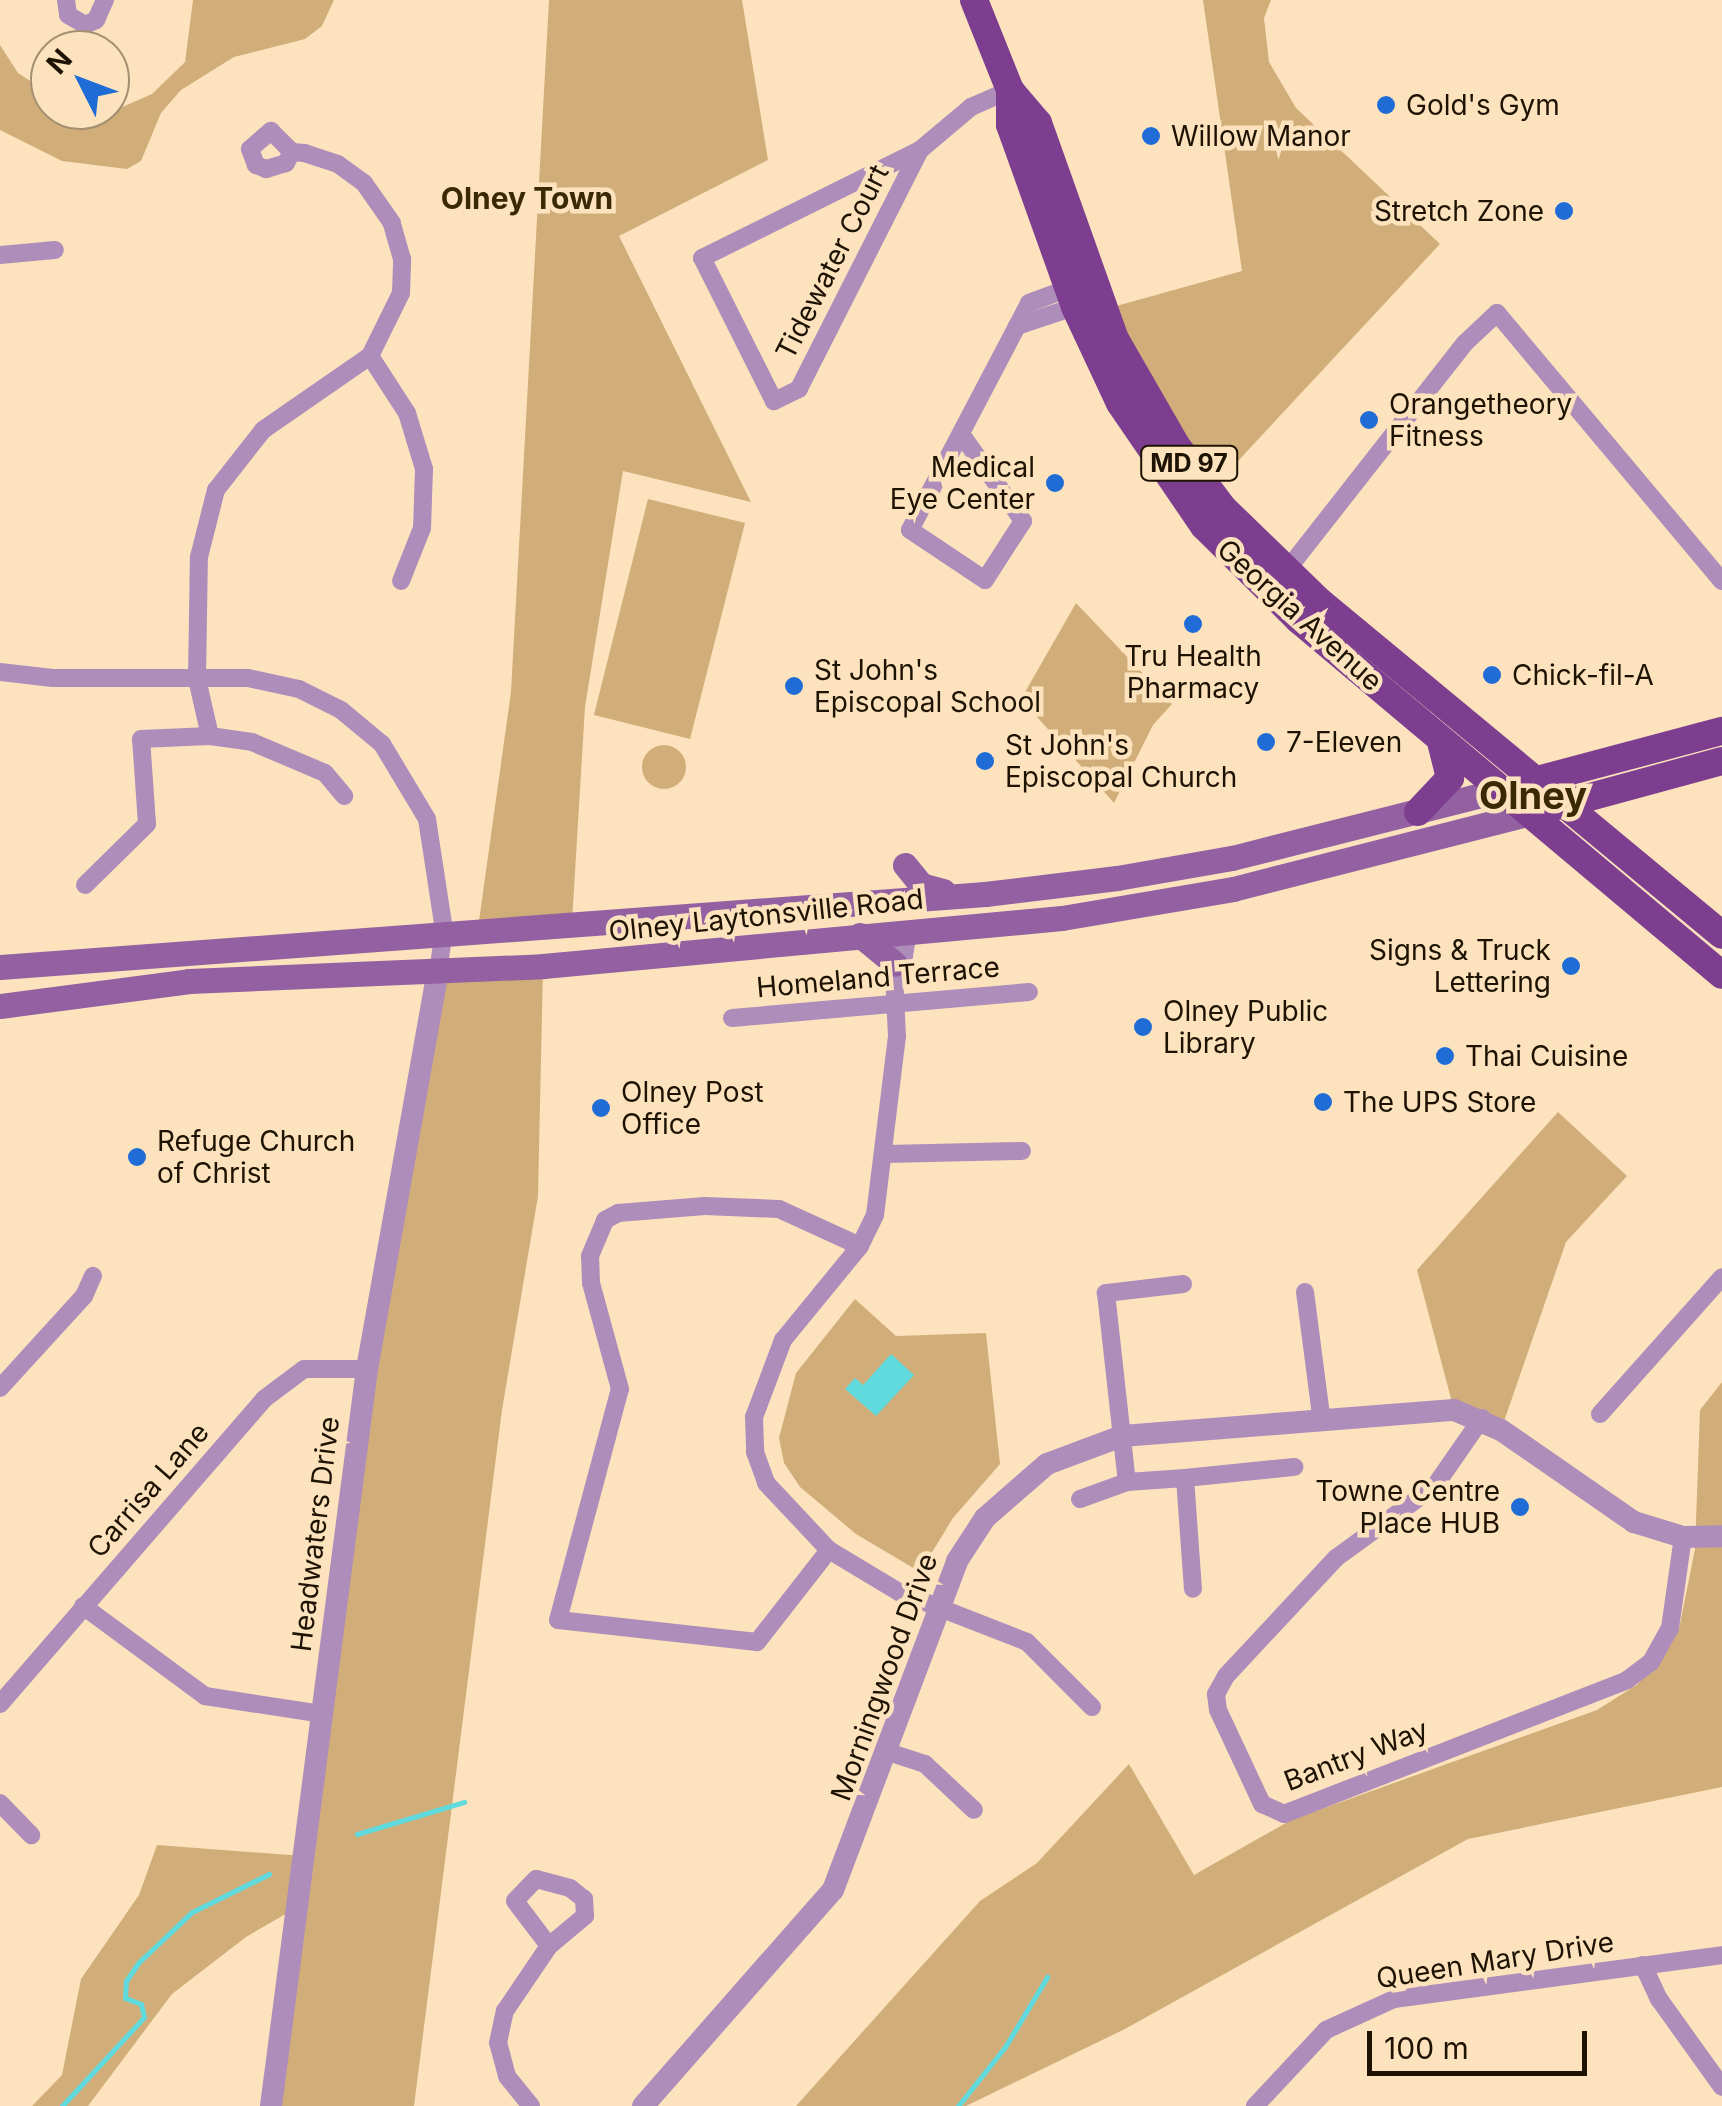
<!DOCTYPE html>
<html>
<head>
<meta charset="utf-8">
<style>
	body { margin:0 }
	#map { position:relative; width:1722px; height:2106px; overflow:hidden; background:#fce3be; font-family:Inter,sans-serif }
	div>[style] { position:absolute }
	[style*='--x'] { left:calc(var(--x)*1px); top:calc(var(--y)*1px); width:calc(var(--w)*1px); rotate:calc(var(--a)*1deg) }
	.green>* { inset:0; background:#d1ae79 }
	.round { border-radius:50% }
	.water>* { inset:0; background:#61dade }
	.stream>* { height:5px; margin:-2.5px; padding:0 2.5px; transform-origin:2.5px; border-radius:2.5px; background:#61dade }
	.minor>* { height:18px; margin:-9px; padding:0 9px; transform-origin:9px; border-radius:9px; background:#af8dba }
	.tertiary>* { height:22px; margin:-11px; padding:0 11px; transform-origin:11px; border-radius:11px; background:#af8dba }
	.secondary>* { height:25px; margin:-12.5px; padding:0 12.5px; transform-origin:12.5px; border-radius:12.5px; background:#9360a2 }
	.primary>* { height:28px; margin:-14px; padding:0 14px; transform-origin:14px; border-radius:14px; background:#7e3e90 }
	.dots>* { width:28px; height:28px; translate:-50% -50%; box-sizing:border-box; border:5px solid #fce3be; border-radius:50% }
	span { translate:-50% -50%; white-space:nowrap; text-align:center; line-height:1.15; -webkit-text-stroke:9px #fce3be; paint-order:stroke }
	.shield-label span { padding:2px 8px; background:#fce3be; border:2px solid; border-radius:8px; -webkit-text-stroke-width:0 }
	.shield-label { font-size:25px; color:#1e1303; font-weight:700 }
	.poi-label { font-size:28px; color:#1e1303 }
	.left { translate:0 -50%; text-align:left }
	.right { translate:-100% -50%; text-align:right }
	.street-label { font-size:28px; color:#1e1303 }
	.neighbourhood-label { font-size:30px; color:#3b2805; font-weight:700 }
	.district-label { font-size:38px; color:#3b2805; font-weight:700 }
	.north { position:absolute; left:30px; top:30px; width:100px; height:100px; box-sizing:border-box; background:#fce3be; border:2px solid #a39073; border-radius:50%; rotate:312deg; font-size:28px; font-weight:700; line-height:40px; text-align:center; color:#1e1303 }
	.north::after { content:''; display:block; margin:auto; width:35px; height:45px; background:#1f6cd7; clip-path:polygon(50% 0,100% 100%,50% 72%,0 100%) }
	.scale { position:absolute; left:1367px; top:2031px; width:220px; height:45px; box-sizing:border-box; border:5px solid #1e1303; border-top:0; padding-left:12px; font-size:30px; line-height:35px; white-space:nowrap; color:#1e1303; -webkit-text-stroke:8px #fce3be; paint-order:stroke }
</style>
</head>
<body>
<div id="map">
	<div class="green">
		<i style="clip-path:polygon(193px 0,334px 0,322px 26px,305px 39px,234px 57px,181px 90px,161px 113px,141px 161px,127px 169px,62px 161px,0 130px,0 45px,18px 73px,50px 94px,50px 110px,120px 108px,152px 94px,185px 62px)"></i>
		<i style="clip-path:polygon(549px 0,742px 0,768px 160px,619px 236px,751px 502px,623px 471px,585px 707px,572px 922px,478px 928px,511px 692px)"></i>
		<i style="clip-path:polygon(1203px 0,1271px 0,1264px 18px,1269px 62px,1296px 108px,1440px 244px,1210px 491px,1102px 310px,1242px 271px)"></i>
		<i style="clip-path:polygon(648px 499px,745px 523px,690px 739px,594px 715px)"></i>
		<i style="clip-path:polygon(1076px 603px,1172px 704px,1153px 725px,1114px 803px,1021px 699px)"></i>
		<i class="round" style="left:642px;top:745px;width:44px;height:44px"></i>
		<i style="clip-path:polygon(543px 968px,538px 1196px,502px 1410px,414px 2106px,271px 2106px,296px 1908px,246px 1937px,172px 1994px,88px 2106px,32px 2106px,62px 2075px,81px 1979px,139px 1895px,157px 1845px,303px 1856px,438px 972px)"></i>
		<i style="clip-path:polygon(1558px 1112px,1627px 1176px,1566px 1242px,1501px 1430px,1454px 1410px,1417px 1270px)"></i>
		<i style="clip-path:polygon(855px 1299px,896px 1336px,986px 1333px,1000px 1464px,953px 1518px,920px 1572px,856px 1534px,800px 1487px,784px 1463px,779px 1438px,796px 1373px)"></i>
		<i style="clip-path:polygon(1722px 1382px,1722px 1787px,1468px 1839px,1123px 2030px,966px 2106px,796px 2106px,980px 1901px,1037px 1863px,1129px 1764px,1194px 1875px,1291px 1820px,1597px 1710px,1638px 1684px,1679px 1629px,1695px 1549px,1700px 1410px)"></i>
	</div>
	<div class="water">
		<i style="clip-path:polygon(891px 1354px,914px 1375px,876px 1416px,845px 1389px,855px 1378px,863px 1385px)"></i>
	</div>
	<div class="stream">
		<i style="--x:357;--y:1834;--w:112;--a:-16.7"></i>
		<i style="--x:62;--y:2106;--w:121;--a:-47.3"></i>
		<i style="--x:144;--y:2017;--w:13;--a:-103"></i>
		<i style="--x:141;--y:2004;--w:17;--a:-159"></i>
		<i style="--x:125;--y:1998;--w:17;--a:-87"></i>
		<i style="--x:126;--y:1981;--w:22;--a:-56"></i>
		<i style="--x:138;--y:1963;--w:74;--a:-43.4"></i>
		<i style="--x:192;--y:1912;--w:86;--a:-26.3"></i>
		<i style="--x:958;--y:2106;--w:75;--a:-51.5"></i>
		<i style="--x:1005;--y:2047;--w:82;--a:-59"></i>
	</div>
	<div class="minor">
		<i style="--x:66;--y:0;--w:15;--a:82"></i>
		<i style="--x:68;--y:15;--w:20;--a:30"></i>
		<i style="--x:85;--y:25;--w:12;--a:-24"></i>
		<i style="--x:96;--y:20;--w:22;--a:-66"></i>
		<i style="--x:920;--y:150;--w:268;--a:116.9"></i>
		<i style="--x:799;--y:389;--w:28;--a:154"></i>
		<i style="--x:774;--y:401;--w:160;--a:-116.7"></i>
		<i style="--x:702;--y:258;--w:243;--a:-26.4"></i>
		<i style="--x:920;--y:150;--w:67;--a:-40.1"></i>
		<i style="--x:971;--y:107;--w:43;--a:-23.6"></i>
		<i style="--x:0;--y:255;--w:55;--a:-5.2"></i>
		<i style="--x:1017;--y:326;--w:70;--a:-18.4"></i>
		<i style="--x:370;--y:356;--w:68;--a:57"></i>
		<i style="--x:407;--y:413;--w:59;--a:73.1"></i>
		<i style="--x:424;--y:469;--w:59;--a:91.9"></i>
		<i style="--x:422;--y:528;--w:57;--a:111.6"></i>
		<i style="--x:961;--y:434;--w:107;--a:54.5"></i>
		<i style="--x:1023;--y:521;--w:70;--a:122.8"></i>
		<i style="--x:985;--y:580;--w:90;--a:-146.3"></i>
		<i style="--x:910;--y:530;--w:256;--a:-62.3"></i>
		<i style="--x:1029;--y:303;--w:51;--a:-20.6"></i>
		<i style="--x:1283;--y:575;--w:295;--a:-51.9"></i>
		<i style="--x:1465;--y:343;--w:44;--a:-43.2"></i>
		<i style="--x:1497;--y:313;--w:350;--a:50"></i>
		<i style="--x:0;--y:672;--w:53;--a:6.5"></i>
		<i style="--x:53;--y:678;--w:195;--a:0"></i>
		<i style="--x:248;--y:678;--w:52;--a:12.2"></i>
		<i style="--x:299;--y:689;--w:47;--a:26.6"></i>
		<i style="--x:341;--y:710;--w:53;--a:39.7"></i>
		<i style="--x:382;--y:744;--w:87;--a:59"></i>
		<i style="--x:427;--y:819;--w:112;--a:81.3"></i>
		<i style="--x:444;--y:930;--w:42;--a:98.1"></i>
		<i style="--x:210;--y:736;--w:42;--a:8.1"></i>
		<i style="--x:252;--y:742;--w:79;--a:23"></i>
		<i style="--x:325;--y:773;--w:30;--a:50"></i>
		<i style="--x:85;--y:885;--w:87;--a:-44.5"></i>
		<i style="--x:147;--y:824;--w:85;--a:-94"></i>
		<i style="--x:141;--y:739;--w:69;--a:-2.5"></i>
		<i style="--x:210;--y:736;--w:58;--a:-102.8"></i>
		<i style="--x:197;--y:679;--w:122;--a:-89.1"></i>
		<i style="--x:199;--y:557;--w:69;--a:-75.8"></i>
		<i style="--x:216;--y:490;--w:76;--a:-51.9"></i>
		<i style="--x:263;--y:430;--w:130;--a:-34.7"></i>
		<i style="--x:370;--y:356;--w:70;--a:-63.8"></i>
		<i style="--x:401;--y:293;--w:34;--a:-88"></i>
		<i style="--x:402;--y:259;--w:37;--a:-106"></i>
		<i style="--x:392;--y:223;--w:49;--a:-125"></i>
		<i style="--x:364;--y:183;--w:32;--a:-144"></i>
		<i style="--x:338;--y:164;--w:35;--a:-162"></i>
		<i style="--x:305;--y:153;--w:13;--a:-176"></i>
		<i style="--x:292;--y:152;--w:13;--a:119"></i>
		<i style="--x:286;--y:163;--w:21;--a:163"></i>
		<i style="--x:266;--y:169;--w:11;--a:-158"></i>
		<i style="--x:256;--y:165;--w:17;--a:-111"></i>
		<i style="--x:250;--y:149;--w:28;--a:-41"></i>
		<i style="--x:271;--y:131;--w:30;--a:45"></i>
		<i style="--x:893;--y:952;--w:84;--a:87.3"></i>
		<i style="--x:897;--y:1036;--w:180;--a:97"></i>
		<i style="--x:875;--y:1215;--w:34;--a:116"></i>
		<i style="--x:860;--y:1246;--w:122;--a:129.3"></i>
		<i style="--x:783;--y:1340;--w:82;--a:110.6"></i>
		<i style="--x:754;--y:1417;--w:35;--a:88"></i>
		<i style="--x:755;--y:1452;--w:33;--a:70"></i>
		<i style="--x:766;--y:1483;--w:92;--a:46.8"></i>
		<i style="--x:829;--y:1550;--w:82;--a:31"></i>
		<i style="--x:899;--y:1592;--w:137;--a:21.3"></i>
		<i style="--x:1027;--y:1642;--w:92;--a:45"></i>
		<i style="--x:900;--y:981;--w:51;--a:-80.9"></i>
		<i style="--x:732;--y:1018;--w:298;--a:-5"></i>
		<i style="--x:886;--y:1154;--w:136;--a:-1.3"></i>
		<i style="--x:1183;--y:1284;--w:78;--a:173.3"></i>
		<i style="--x:1106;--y:1293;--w:190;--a:83.7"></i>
		<i style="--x:1127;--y:1482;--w:58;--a:-3.9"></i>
		<i style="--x:1185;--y:1478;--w:111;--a:85.9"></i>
		<i style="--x:1305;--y:1292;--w:125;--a:82.6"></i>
		<i style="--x:0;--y:1388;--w:125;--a:-47.6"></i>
		<i style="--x:84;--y:1296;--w:22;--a:-66"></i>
		<i style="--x:1600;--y:1414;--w:183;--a:-48.3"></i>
		<i style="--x:1482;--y:1418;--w:83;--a:124.7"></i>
		<i style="--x:1435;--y:1486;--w:122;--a:144"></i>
		<i style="--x:1336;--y:1558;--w:161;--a:133"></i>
		<i style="--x:1226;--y:1676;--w:21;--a:119"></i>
		<i style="--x:1216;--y:1694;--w:16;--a:83"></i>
		<i style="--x:1218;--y:1710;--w:104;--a:64.9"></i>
		<i style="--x:1262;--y:1804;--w:24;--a:24"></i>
		<i style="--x:1284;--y:1814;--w:368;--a:-21.3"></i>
		<i style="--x:1627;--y:1680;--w:30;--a:-37"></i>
		<i style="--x:1651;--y:1662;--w:39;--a:-61"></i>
		<i style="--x:1670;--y:1628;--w:92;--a:-81.9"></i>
		<i style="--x:1185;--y:1478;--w:110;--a:-5.8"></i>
		<i style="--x:1080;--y:1499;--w:50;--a:-19.9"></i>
		<i style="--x:829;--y:1550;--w:117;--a:128"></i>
		<i style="--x:757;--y:1642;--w:200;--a:-173.7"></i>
		<i style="--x:558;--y:1620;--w:239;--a:-75"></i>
		<i style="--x:620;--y:1389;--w:110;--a:-105.3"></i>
		<i style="--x:591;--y:1283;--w:27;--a:-92"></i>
		<i style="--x:590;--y:1256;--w:39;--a:-67"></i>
		<i style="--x:605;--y:1220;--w:15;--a:-28"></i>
		<i style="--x:618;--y:1213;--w:87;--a:-4.6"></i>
		<i style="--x:705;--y:1206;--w:74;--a:2.3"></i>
		<i style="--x:779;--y:1209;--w:89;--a:24.6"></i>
		<i style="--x:83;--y:1606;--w:152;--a:36.4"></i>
		<i style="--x:205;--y:1696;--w:118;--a:8.7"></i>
		<i style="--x:0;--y:1704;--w:403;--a:-49.1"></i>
		<i style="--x:264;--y:1399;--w:50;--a:-36.9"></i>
		<i style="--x:304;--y:1369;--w:63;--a:0"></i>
		<i style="--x:888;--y:1752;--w:39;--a:18"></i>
		<i style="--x:925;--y:1764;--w:67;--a:43.2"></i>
		<i style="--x:0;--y:1803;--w:45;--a:45.9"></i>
		<i style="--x:1643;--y:1965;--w:38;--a:65"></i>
		<i style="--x:1659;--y:1999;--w:108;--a:54.4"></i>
		<i style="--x:531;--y:2106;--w:38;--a:-129"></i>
		<i style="--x:507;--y:2076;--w:34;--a:-105"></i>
		<i style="--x:498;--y:2043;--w:33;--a:-78"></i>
		<i style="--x:505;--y:2011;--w:78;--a:-55.9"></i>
		<i style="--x:549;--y:1946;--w:47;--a:-39.8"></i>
		<i style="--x:585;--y:1916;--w:17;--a:-93"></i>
		<i style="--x:584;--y:1899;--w:18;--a:-142"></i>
		<i style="--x:570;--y:1888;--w:35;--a:-165"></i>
		<i style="--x:536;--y:1879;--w:30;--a:134"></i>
		<i style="--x:515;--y:1901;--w:56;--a:52.9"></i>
		<i style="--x:1255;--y:2106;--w:104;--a:-46.9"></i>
		<i style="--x:1326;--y:2030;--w:75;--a:-24.5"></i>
		<i style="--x:1394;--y:1999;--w:331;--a:-7.6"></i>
	</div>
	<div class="tertiary">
		<i style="--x:271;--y:2106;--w:743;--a:-82.58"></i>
		<i style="--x:367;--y:1369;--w:403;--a:-79.9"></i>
		<i style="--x:643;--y:2106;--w:288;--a:-48.7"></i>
		<i style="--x:833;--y:1890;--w:352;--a:-69.3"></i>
		<i style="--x:957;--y:1561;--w:51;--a:-56.9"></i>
		<i style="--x:985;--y:1518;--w:82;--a:-41.1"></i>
		<i style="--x:1047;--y:1464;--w:80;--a:-20.5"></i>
		<i style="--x:1122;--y:1436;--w:333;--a:-4.5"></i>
		<i style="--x:1454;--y:1410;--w:51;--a:23.1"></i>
		<i style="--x:1501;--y:1430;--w:162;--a:34.7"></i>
		<i style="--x:1634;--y:1522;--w:51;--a:17"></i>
		<i style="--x:1683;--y:1537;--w:39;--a:-1"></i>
	</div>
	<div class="secondary">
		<i style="--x:905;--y:865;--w:26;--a:51"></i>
		<i style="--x:921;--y:885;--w:23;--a:15"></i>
		<i style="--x:860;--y:935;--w:45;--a:39.6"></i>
		<i style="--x:0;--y:967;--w:988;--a:-4.24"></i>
		<i style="--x:985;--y:894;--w:133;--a:-6.9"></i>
		<i style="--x:1117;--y:878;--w:117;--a:-9.9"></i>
		<i style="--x:1232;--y:858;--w:276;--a:-14.2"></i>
		<i style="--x:0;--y:1006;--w:191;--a:-7.5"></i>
		<i style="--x:189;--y:981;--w:354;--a:-2.4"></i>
		<i style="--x:543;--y:966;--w:521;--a:-5.28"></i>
		<i style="--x:1062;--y:918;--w:173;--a:-9.6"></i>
		<i style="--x:1233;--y:889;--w:303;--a:-14.3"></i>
	</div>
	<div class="primary">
		<i style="--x:974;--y:0;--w:97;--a:68.2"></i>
		<i style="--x:1010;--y:90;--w:43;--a:49.7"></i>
		<i style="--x:1038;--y:123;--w:229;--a:70.4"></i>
		<i style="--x:1115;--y:339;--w:122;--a:60.1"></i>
		<i style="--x:1176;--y:445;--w:79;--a:53.3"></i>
		<i style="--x:1223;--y:508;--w:134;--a:44.1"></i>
		<i style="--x:1319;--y:601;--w:523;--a:39.65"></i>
		<i style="--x:1010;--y:90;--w:35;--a:90"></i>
		<i style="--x:1010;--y:125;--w:193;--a:70.3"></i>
		<i style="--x:1075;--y:307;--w:106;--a:64.9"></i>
		<i style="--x:1120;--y:403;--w:149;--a:55.7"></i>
		<i style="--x:1204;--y:526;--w:134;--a:44.7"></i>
		<i style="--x:1299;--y:620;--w:552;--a:40"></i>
		<i style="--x:1526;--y:783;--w:203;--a:-14.9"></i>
		<i style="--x:1553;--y:807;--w:175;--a:-15.2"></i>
		<i style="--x:1418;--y:812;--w:47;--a:-46.7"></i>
		<i style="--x:1450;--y:778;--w:38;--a:-104"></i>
	</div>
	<div class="dots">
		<i style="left:1386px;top:105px;background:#1f6cd7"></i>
		<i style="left:1151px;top:136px;background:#1f6cd7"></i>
		<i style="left:1564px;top:211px;background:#1f6cd7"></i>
		<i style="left:1369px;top:420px;background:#1f6cd7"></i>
		<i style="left:1055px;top:483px;background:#1f6cd7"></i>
		<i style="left:1193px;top:624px;background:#1f6cd7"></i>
		<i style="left:1492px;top:675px;background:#1f6cd7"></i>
		<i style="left:794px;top:686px;background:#1f6cd7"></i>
		<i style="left:1266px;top:742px;background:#1f6cd7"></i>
		<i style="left:985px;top:761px;background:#1f6cd7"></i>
		<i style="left:1571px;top:966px;background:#1f6cd7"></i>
		<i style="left:1143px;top:1027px;background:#1f6cd7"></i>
		<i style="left:1445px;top:1056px;background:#1f6cd7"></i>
		<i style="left:1323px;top:1102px;background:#1f6cd7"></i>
		<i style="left:601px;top:1108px;background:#1f6cd7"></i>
		<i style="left:137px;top:1157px;background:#1f6cd7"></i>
		<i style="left:1520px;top:1507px;background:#1f6cd7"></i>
	</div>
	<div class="shield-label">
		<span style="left:1189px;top:463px">MD 97</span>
	</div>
	<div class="poi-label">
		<span class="left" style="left:1406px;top:105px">Gold's Gym</span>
		<span class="left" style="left:1171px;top:136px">Willow Manor</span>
		<span class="right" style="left:1544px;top:211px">Stretch Zone</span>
		<span class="left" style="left:1389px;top:420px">Orangetheory<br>Fitness</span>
		<span class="right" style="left:1035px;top:483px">Medical<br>Eye Center</span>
		<span style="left:1193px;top:672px">Tru Health<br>Pharmacy</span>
		<span class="left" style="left:814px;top:686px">St John's<br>Episcopal School</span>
		<span class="left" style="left:1512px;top:675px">Chick-fil-A</span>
		<span class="left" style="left:1286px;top:742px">7-Eleven</span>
		<span class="left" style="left:1005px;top:761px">St John's<br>Episcopal Church</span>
		<span class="right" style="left:1551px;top:966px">Signs &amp; Truck<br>Lettering</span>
		<span class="left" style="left:1163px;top:1027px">Olney Public<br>Library</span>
		<span class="left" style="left:1465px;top:1056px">Thai Cuisine</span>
		<span class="left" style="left:621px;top:1108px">Olney Post<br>Office</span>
		<span class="left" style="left:1343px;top:1102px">The UPS Store</span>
		<span class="left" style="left:157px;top:1157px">Refuge Church<br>of Christ</span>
		<span class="right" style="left:1500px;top:1507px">Towne Centre<br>Place HUB</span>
	</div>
	<div class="street-label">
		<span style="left:832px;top:262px;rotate:-63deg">Tidewater Court</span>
		<span style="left:1300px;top:615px;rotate:42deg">Georgia Avenue</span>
		<span style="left:766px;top:915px;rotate:-6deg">Olney Laytonsville Road</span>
		<span style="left:878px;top:977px;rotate:-5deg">Homeland Terrace</span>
		<span style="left:148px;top:1490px;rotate:-49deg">Carrisa Lane</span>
		<span style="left:315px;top:1534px;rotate:-83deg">Headwaters Drive</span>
		<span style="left:884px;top:1677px;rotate:-70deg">Morningwood Drive</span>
		<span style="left:1356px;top:1755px;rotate:-21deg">Bantry Way</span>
		<span style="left:1495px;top:1960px;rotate:-9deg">Queen Mary Drive</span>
	</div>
	<div class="neighbourhood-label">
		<span style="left:527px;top:198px">Olney Town</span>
	</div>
	<div class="district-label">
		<span style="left:1533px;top:796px">Olney</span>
	</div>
	<div class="north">N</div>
	<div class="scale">100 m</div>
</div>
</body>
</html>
